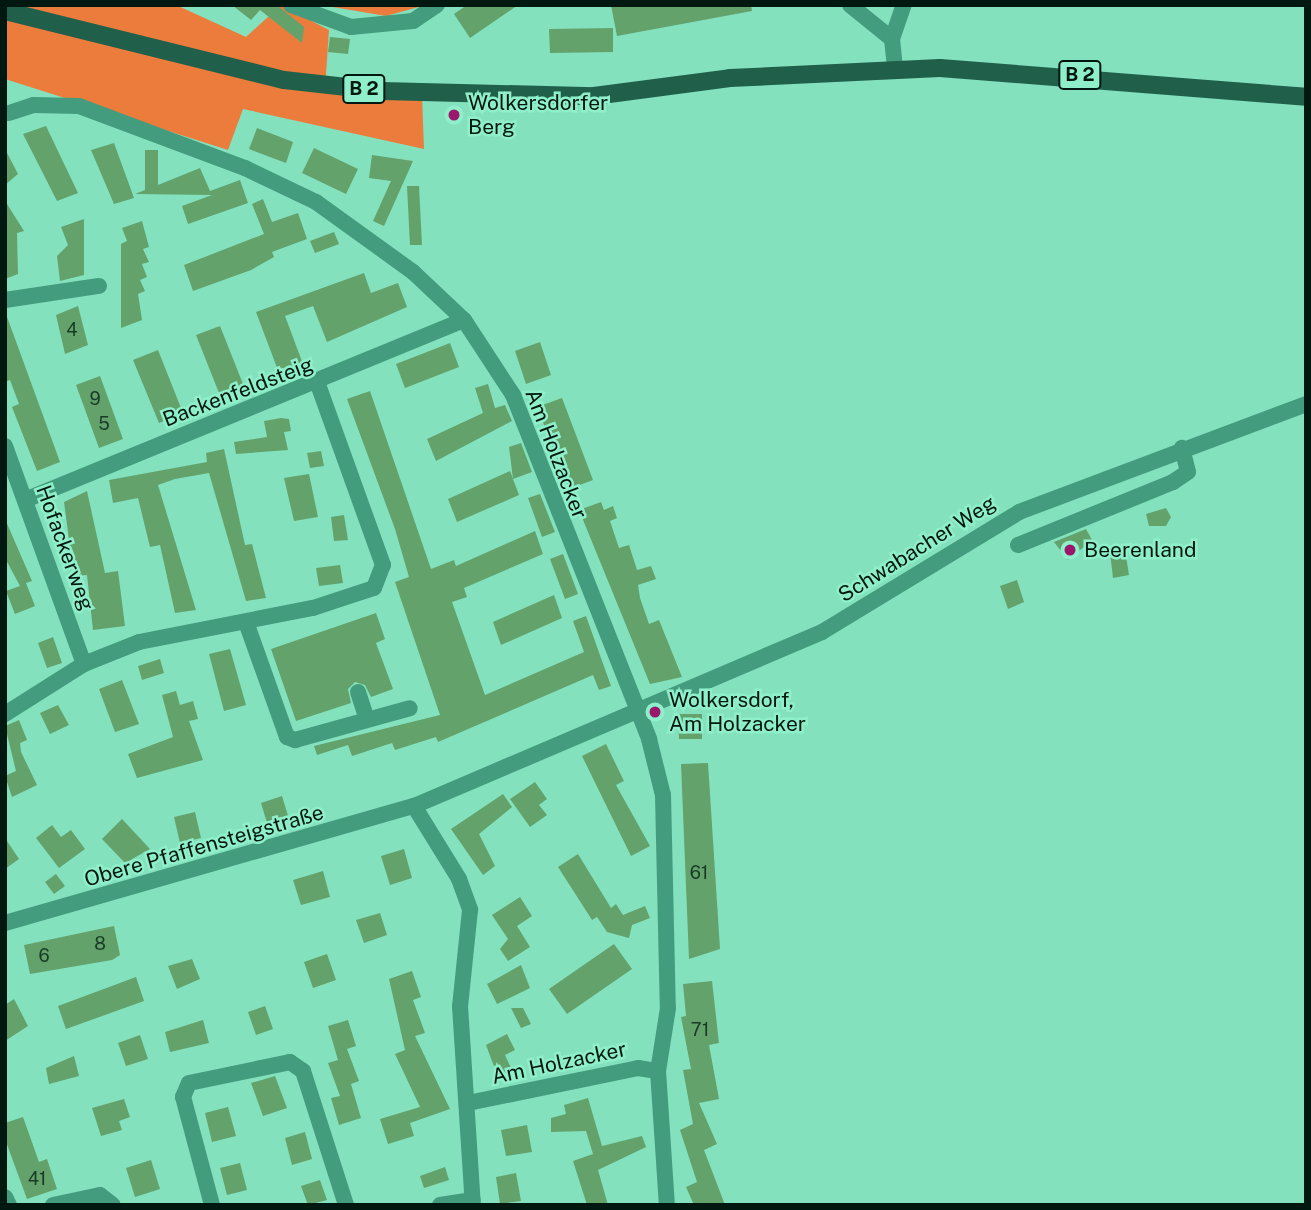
<!DOCTYPE html>
<html>
<head>
<meta charset="utf-8">
<style>
	body { margin:0 }
	#map { position:relative; width:1311px; height:1210px; overflow:hidden; background:#83e1be; font-family:"Public Sans",sans-serif }
	div>[style] { position:absolute }
	[style*='--x'] { left:calc(var(--x)*1px); top:calc(var(--y)*1px); width:calc(var(--w)*1px); rotate:calc(var(--a)*1deg) }
	.forest>* { inset:0; background:#ec7c3c }
	.building>* { inset:0; background:#63a26b }
	.minor>* { height:16px; margin:-8px; padding:0 8px; transform-origin:8px; border-radius:8px; background:#439c7d }
	.major>* { height:18px; margin:-9px; padding:0 9px; transform-origin:9px; border-radius:9px; background:#20604b }
	.dots>* { width:19px; height:19px; translate:-50% -50%; box-sizing:border-box; border:4px solid #90efcb; border-radius:50% }
	span { translate:-50% -50%; white-space:nowrap; text-align:center; line-height:1.15; -webkit-text-stroke:5px #90efcb; paint-order:stroke }
	.number-label { font-size:18px; color:#193a26 }
	.number-label span { -webkit-text-stroke-width:0 }
	.shield-label span { padding:2px 5px; background:#90efcb; border:2px solid; border-radius:5px; -webkit-text-stroke-width:0 }
	.shield-label { font-size:19px; color:#00180f; font-weight:700 }
	.poi-label { font-size:21px; color:#00180f }
	.left { translate:0 -50%; text-align:left }
	.street-label { font-size:21px; color:#00180f }
	.frame { position:absolute; inset:0; border:7px solid #00180f; pointer-events:none }
</style>
</head>
<body>
<div id="map">
	<div class="forest">
		<i style="clip-path:polygon(5px 5px,176px 5px,246px 37px,281px 5px,329px 30px,325px 89px,422px 96px,424px 149px,243px 109px,228px 150px,5px 79px)"></i>
		<i style="clip-path:polygon(321px 5px,426px 5px,386px 16px)"></i>
	</div>
	<div class="building">
		<i style="clip-path:polygon(232px 5px,277px 5px,304px 27px,302px 43px,260px 10px,251px 20px)"></i>
		<i style="clip-path:polygon(467px 5px,518px 5px,470px 38px,454px 14px)"></i>
		<i style="clip-path:polygon(611px 5px,751px 5px,752px 11px,617px 36px)"></i>
		<i style="clip-path:polygon(613px 28px,613px 52px,550px 53px,549px 29px)"></i>
		<i style="clip-path:polygon(330px 37px,350px 39px,348px 54px,328px 52px)"></i>
		<i style="clip-path:polygon(46px 126px,78px 193px,57px 201px,23px 134px)"></i>
		<i style="clip-path:polygon(257px 128px,293px 142px,286px 163px,249px 149px)"></i>
		<i style="clip-path:polygon(114px 143px,134px 198px,114px 204px,91px 150px)"></i>
		<i style="clip-path:polygon(314px 148px,358px 169px,346px 194px,302px 173px)"></i>
		<i style="clip-path:polygon(5px 149px,18px 174px,5px 185px)"></i>
		<i style="clip-path:polygon(145px 150px,158px 150px,158px 185px,200px 168px,210px 191px,240px 180px,248px 203px,188px 224px,182px 206px,212px 195px,135px 194px,145px 190px)"></i>
		<i style="clip-path:polygon(372px 155px,413px 161px,384px 226px,373px 221px,391px 181px,369px 178px)"></i>
		<i style="clip-path:polygon(407px 186px,419px 186px,422px 245px,410px 245px)"></i>
		<i style="clip-path:polygon(263px 199px,272px 222px,298px 213px,307px 239px,272px 252px,274px 257px,251px 270px,193px 291px,184px 265px,264px 234px,252px 204px)"></i>
		<i style="clip-path:polygon(7px 204px,24px 231px,17px 233px,18px 274px,5px 279px)"></i>
		<i style="clip-path:polygon(84px 219px,84px 275px,60px 281px,57px 256px,68px 245px,61px 227px)"></i>
		<i style="clip-path:polygon(142px 221px,149px 247px,143px 249px,149px 262px,142px 264px,147px 277px,140px 280px,145px 291px,138px 294px,142px 320px,121px 328px,121px 244px,127px 241px,122px 228px)"></i>
		<i style="clip-path:polygon(334px 232px,339px 244px,315px 253px,310px 241px)"></i>
		<i style="clip-path:polygon(364px 273px,371px 293px,398px 283px,407px 307px,327px 342px,313px 306px,285px 316px,306px 372px,282px 381px,256px 312px)"></i>
		<i style="clip-path:polygon(78px 306px,88px 345px,65px 354px,56px 315px)"></i>
		<i style="clip-path:polygon(6px 314px,60px 462px,37px 471px,12px 407px,19px 404px,10px 380px,5px 382px)"></i>
		<i style="clip-path:polygon(220px 326px,245px 389px,221px 398px,196px 335px)"></i>
		<i style="clip-path:polygon(540px 342px,551px 375px,526px 384px,515px 351px)"></i>
		<i style="clip-path:polygon(450px 343px,459px 367px,405px 388px,396px 364px)"></i>
		<i style="clip-path:polygon(158px 350px,183px 413px,159px 423px,133px 360px)"></i>
		<i style="clip-path:polygon(100px 376px,123px 439px,99px 448px,76px 385px)"></i>
		<i style="clip-path:polygon(488px 384px,495px 408px,505px 405px,512px 421px,436px 461px,427px 439px,483px 413px,475px 388px)"></i>
		<i style="clip-path:polygon(370px 391px,431px 569px,454px 560px,456px 566px,535px 531px,543px 554px,464px 588px,467px 597px,452px 602px,485px 695px,584px 652px,573px 621px,586px 616px,611px 686px,599px 690px,593px 675px,438px 742px,436px 737px,395px 750px,392px 743px,352px 756px,348px 745px,317px 755px,314px 746px,440px 715px,395px 582px,409px 577px,395px 529px,347px 399px)"></i>
		<i style="clip-path:polygon(562px 398px,593px 480px,569px 489px,537px 407px)"></i>
		<i style="clip-path:polygon(281px 418px,289px 419px,291px 431px,284px 432px,288px 450px,236px 454px,234px 442px,267px 437px,264px 421px)"></i>
		<i style="clip-path:polygon(521px 443px,532px 472px,513px 479px,509px 447px)"></i>
		<i style="clip-path:polygon(224px 449px,245px 545px,252px 544px,266px 598px,246px 601px,209px 473px,175px 479px,158px 485px,196px 610px,175px 613px,160px 545px,150px 547px,138px 498px,113px 503px,109px 480px,207px 462px,206px 453px)"></i>
		<i style="clip-path:polygon(321px 451px,324px 466px,310px 468px,307px 453px)"></i>
		<i style="clip-path:polygon(510px 471px,519px 495px,457px 522px,448px 499px)"></i>
		<i style="clip-path:polygon(309px 474px,318px 517px,294px 521px,284px 478px)"></i>
		<i style="clip-path:polygon(87px 491px,105px 573px,118px 571px,125px 626px,93px 630px,87px 575px,74px 577px,64px 502px)"></i>
		<i style="clip-path:polygon(540px 494px,555px 532px,542px 537px,528px 498px)"></i>
		<i style="clip-path:polygon(601px 502px,604px 510px,613px 506px,617px 518px,610px 521px,619px 548px,629px 545px,637px 570px,651px 566px,656px 579px,638px 585px,640px 598px,649px 624px,659px 620px,682px 677px,650px 684px,579px 510px)"></i>
		<i style="clip-path:polygon(1166px 508px,1171px 517px,1166px 526px,1149px 526px,1146px 514px)"></i>
		<i style="clip-path:polygon(344px 515px,348px 540px,334px 541px,331px 517px)"></i>
		<i style="clip-path:polygon(5px 519px,32px 581px,26px 583px,35px 606px,15px 614px,6px 591px,20px 586px,5px 558px)"></i>
		<i style="clip-path:polygon(1086px 529px,1092px 540px,1068px 560px,1054px 542px)"></i>
		<i style="clip-path:polygon(1125px 550px,1129px 575px,1113px 578px,1110px 552px)"></i>
		<i style="clip-path:polygon(563px 554px,578px 594px,565px 599px,550px 559px)"></i>
		<i style="clip-path:polygon(340px 565px,343px 583px,319px 586px,316px 568px)"></i>
		<i style="clip-path:polygon(1017px 580px,1024px 602px,1008px 609px,1000px 586px)"></i>
		<i style="clip-path:polygon(554px 595px,562px 618px,501px 645px,493px 622px)"></i>
		<i style="clip-path:polygon(376px 613px,385px 639px,376px 643px,393px 689px,371px 697px,365px 685px,355px 682px,348px 689px,351px 703px,296px 721px,271px 649px)"></i>
		<i style="clip-path:polygon(53px 637px,62px 663px,47px 668px,38px 643px)"></i>
		<i style="clip-path:polygon(230px 649px,246px 705px,224px 711px,209px 654px)"></i>
		<i style="clip-path:polygon(160px 659px,164px 673px,142px 680px,138px 666px)"></i>
		<i style="clip-path:polygon(122px 680px,139px 724px,115px 732px,99px 689px)"></i>
		<i style="clip-path:polygon(176px 691px,180px 705px,193px 701px,198px 719px,189px 721px,203px 760px,137px 778px,128px 754px,173px 737px,162px 695px)"></i>
		<i style="clip-path:polygon(58px 705px,69px 725px,50px 734px,40px 713px)"></i>
		<i style="clip-path:polygon(678px 714px,702px 714px,702px 739px,679px 739px)"></i>
		<i style="clip-path:polygon(19px 720px,27px 740px,20px 743px,21px 752px,37px 785px,12px 797px,5px 776px,16px 771px,5px 726px)"></i>
		<i style="clip-path:polygon(606px 744px,624px 781px,616px 785px,650px 846px,631px 856px,582px 756px)"></i>
		<i style="clip-path:polygon(708px 763px,720px 949px,689px 959px,681px 764px)"></i>
		<i style="clip-path:polygon(535px 782px,547px 799px,539px 805px,547px 815px,530px 827px,510px 799px)"></i>
		<i style="clip-path:polygon(503px 794px,512px 807px,479px 834px,495px 866px,483px 875px,451px 829px)"></i>
		<i style="clip-path:polygon(282px 796px,289px 819px,268px 826px,261px 803px)"></i>
		<i style="clip-path:polygon(195px 812px,201px 838px,180px 843px,174px 817px)"></i>
		<i style="clip-path:polygon(122px 819px,150px 849px,125px 863px,102px 839px)"></i>
		<i style="clip-path:polygon(52px 825px,61px 837px,71px 830px,85px 849px,59px 868px,36px 838px)"></i>
		<i style="clip-path:polygon(5px 838px,19px 859px,5px 869px)"></i>
		<i style="clip-path:polygon(404px 849px,412px 878px,390px 885px,381px 856px)"></i>
		<i style="clip-path:polygon(578px 854px,611px 908px,616px 904px,623px 915px,645px 906px,650px 918px,632px 925px,629px 938px,607px 932px,597px 917px,592px 920px,558px 867px)"></i>
		<i style="clip-path:polygon(323px 871px,330px 897px,301px 905px,293px 880px)"></i>
		<i style="clip-path:polygon(56px 874px,65px 886px,54px 894px,45px 882px)"></i>
		<i style="clip-path:polygon(520px 897px,532px 916px,517px 926px,530px 947px,508px 961px,500px 949px,508px 939px,492px 915px)"></i>
		<i style="clip-path:polygon(380px 913px,387px 935px,364px 943px,356px 920px)"></i>
		<i style="clip-path:polygon(114px 926px,120px 955px,112px 960px,30px 974px,24px 945px)"></i>
		<i style="clip-path:polygon(614px 944px,632px 969px,567px 1014px,549px 989px)"></i>
		<i style="clip-path:polygon(327px 954px,336px 980px,313px 988px,304px 962px)"></i>
		<i style="clip-path:polygon(192px 959px,200px 979px,177px 989px,168px 966px)"></i>
		<i style="clip-path:polygon(521px 965px,530px 988px,497px 1004px,487px 984px)"></i>
		<i style="clip-path:polygon(412px 971px,421px 997px,413px 1000px,425px 1033px,415px 1036px,450px 1109px,410px 1123px,414px 1136px,388px 1144px,380px 1119px,420px 1107px,395px 1054px,405px 1050px,389px 979px)"></i>
		<i style="clip-path:polygon(136px 977px,144px 1001px,66px 1029px,58px 1006px)"></i>
		<i style="clip-path:polygon(712px 981px,719px 1043px,709px 1045px,719px 1099px,699px 1103px,717px 1144px,704px 1150px,725px 1205px,694px 1205px,686px 1187px,697px 1182px,680px 1130px,693px 1124px,683px 1070px,691px 1069px,681px 1017px,686px 1016px,683px 984px)"></i>
		<i style="clip-path:polygon(14px 999px,28px 1026px,5px 1041px,5px 1005px)"></i>
		<i style="clip-path:polygon(265px 1006px,273px 1029px,256px 1035px,248px 1012px)"></i>
		<i style="clip-path:polygon(511px 1008px,523px 1008px,531px 1024px,521px 1028px)"></i>
		<i style="clip-path:polygon(203px 1020px,209px 1043px,170px 1052px,165px 1032px)"></i>
		<i style="clip-path:polygon(348px 1020px,356px 1046px,347px 1049px,359px 1081px,351px 1084px,361px 1118px,339px 1125px,331px 1098px,340px 1096px,328px 1063px,338px 1060px,328px 1026px)"></i>
		<i style="clip-path:polygon(507px 1034px,515px 1050px,505px 1055px,512px 1070px,498px 1077px,486px 1045px)"></i>
		<i style="clip-path:polygon(140px 1035px,148px 1059px,126px 1066px,118px 1043px)"></i>
		<i style="clip-path:polygon(74px 1056px,79px 1076px,49px 1084px,46px 1068px)"></i>
		<i style="clip-path:polygon(275px 1076px,287px 1108px,263px 1116px,251px 1083px)"></i>
		<i style="clip-path:polygon(588px 1098px,602px 1146px,642px 1136px,646px 1147px,598px 1170px,608px 1205px,587px 1205px,573px 1161px,593px 1154px,586px 1131px,551px 1132px,551px 1118px,566px 1114px,564px 1105px)"></i>
		<i style="clip-path:polygon(124px 1099px,130px 1117px,119px 1121px,122px 1130px,101px 1136px,92px 1108px)"></i>
		<i style="clip-path:polygon(228px 1107px,236px 1136px,212px 1142px,205px 1113px)"></i>
		<i style="clip-path:polygon(23px 1117px,39px 1162px,47px 1159px,57px 1189px,27px 1199px,5px 1139px,5px 1123px)"></i>
		<i style="clip-path:polygon(527px 1125px,532px 1152px,506px 1156px,501px 1130px)"></i>
		<i style="clip-path:polygon(305px 1132px,312px 1159px,292px 1165px,285px 1138px)"></i>
		<i style="clip-path:polygon(151px 1160px,160px 1189px,135px 1197px,126px 1168px)"></i>
		<i style="clip-path:polygon(240px 1163px,247px 1190px,227px 1195px,220px 1168px)"></i>
		<i style="clip-path:polygon(445px 1167px,449px 1180px,424px 1188px,420px 1176px)"></i>
		<i style="clip-path:polygon(516px 1173px,521px 1201px,500px 1204px,496px 1177px)"></i>
		<i style="clip-path:polygon(320px 1180px,327px 1200px,308px 1205px,301px 1186px)"></i>
	</div>
	<div class="minor">
		<i style="--x:291;--y:5;--w:64;--a:20.1"></i>
		<i style="--x:351;--y:27;--w:62;--a:-5.5"></i>
		<i style="--x:413;--y:21;--w:29;--a:-34"></i>
		<i style="--x:850;--y:5;--w:54;--a:39"></i>
		<i style="--x:892;--y:39;--w:30;--a:84"></i>
		<i style="--x:892;--y:39;--w:36;--a:-71"></i>
		<i style="--x:9;--y:113;--w:26;--a:-18"></i>
		<i style="--x:34;--y:105;--w:45;--a:1.3"></i>
		<i style="--x:79;--y:106;--w:177;--a:20.5"></i>
		<i style="--x:245;--y:168;--w:79;--a:25.6"></i>
		<i style="--x:316;--y:202;--w:120;--a:35.8"></i>
		<i style="--x:413;--y:272;--w:70;--a:43.3"></i>
		<i style="--x:464;--y:320;--w:90;--a:56.8"></i>
		<i style="--x:513;--y:395;--w:370;--a:68.4"></i>
		<i style="--x:649;--y:739;--w:58;--a:76"></i>
		<i style="--x:663;--y:795;--w:213;--a:88.7"></i>
		<i style="--x:668;--y:1008;--w:64;--a:99"></i>
		<i style="--x:658;--y:1071;--w:134;--a:86.2"></i>
		<i style="--x:5;--y:300;--w:95;--a:-8.5"></i>
		<i style="--x:5;--y:446;--w:232;--a:70.1"></i>
		<i style="--x:25;--y:500;--w:474;--a:-22.3"></i>
		<i style="--x:1018;--y:545;--w:167;--a:-22.1"></i>
		<i style="--x:1173;--y:482;--w:18;--a:-34"></i>
		<i style="--x:1188;--y:472;--w:25;--a:-104"></i>
		<i style="--x:246;--y:622;--w:122;--a:70.4"></i>
		<i style="--x:287;--y:737;--w:9;--a:21"></i>
		<i style="--x:295;--y:740;--w:119;--a:-15.5"></i>
		<i style="--x:358;--y:692;--w:25;--a:72"></i>
		<i style="--x:5;--y:714;--w:93;--a:-32.3"></i>
		<i style="--x:84;--y:664;--w:59;--a:-21.8"></i>
		<i style="--x:139;--y:642;--w:177;--a:-11.1"></i>
		<i style="--x:313;--y:608;--w:64;--a:-18.2"></i>
		<i style="--x:374;--y:588;--w:25;--a:-69"></i>
		<i style="--x:383;--y:565;--w:192;--a:-109.8"></i>
		<i style="--x:414;--y:806;--w:86;--a:58.3"></i>
		<i style="--x:459;--y:879;--w:33;--a:70"></i>
		<i style="--x:470;--y:910;--w:97;--a:95.9"></i>
		<i style="--x:460;--y:1006;--w:199;--a:86.3"></i>
		<i style="--x:5;--y:923;--w:425;--a:-16"></i>
		<i style="--x:414;--y:806;--w:444;--a:-23.1"></i>
		<i style="--x:822;--y:632;--w:231;--a:-31.3"></i>
		<i style="--x:1019;--y:512;--w:307;--a:-20.6"></i>
		<i style="--x:468;--y:1103;--w:174;--a:-11.6"></i>
		<i style="--x:638;--y:1068;--w:20;--a:9"></i>
		<i style="--x:5;--y:1197;--w:9;--a:63"></i>
		<i style="--x:53;--y:1205;--w:48;--a:-12"></i>
		<i style="--x:100;--y:1195;--w:16;--a:38"></i>
		<i style="--x:212;--y:1205;--w:112;--a:-105"></i>
		<i style="--x:183;--y:1097;--w:15;--a:-67"></i>
		<i style="--x:189;--y:1083;--w:103;--a:-11.7"></i>
		<i style="--x:290;--y:1062;--w:16;--a:35"></i>
		<i style="--x:303;--y:1071;--w:141;--a:72.2"></i>
		<i style="--x:440;--y:1205;--w:33;--a:-9"></i>
	</div>
	<div class="major">
		<i style="--x:5;--y:11;--w:287;--a:13.9"></i>
		<i style="--x:284;--y:80;--w:99;--a:6.4"></i>
		<i style="--x:382;--y:91;--w:212;--a:1.4"></i>
		<i style="--x:594;--y:96;--w:137;--a:-7.5"></i>
		<i style="--x:730;--y:78;--w:210;--a:-2.7"></i>
		<i style="--x:940;--y:68;--w:367;--a:4.5"></i>
	</div>
	<div class="dots">
		<i style="left:454px;top:115px;background:#9a176b"></i>
		<i style="left:1070px;top:550px;background:#9a176b"></i>
		<i style="left:655px;top:712px;background:#9a176b"></i>
	</div>
	<div class="number-label">
		<span style="left:72px;top:330px">4</span>
		<span style="left:95px;top:399px">9</span>
		<span style="left:104px;top:424px">5</span>
		<span style="left:699px;top:873px">61</span>
		<span style="left:100px;top:944px">8</span>
		<span style="left:44px;top:956px">6</span>
		<span style="left:700px;top:1030px">71</span>
		<span style="left:37px;top:1179px">41</span>
	</div>
	<div class="shield-label">
		<span style="left:1080px;top:75px">B 2</span>
		<span style="left:364px;top:89px">B 2</span>
	</div>
	<div class="poi-label">
		<span class="left" style="left:468px;top:115px">Wolkersdorfer<br>Berg</span>
		<span class="left" style="left:1084px;top:550px">Beerenland</span>
		<span class="left" style="left:669px;top:712px">Wolkersdorf,<br>Am Holzacker</span>
	</div>
	<div class="street-label">
		<span style="left:238px;top:392px;rotate:-21deg">Backenfeldsteig</span>
		<span style="left:556px;top:454px;rotate:69deg">Am Holzacker</span>
		<span style="left:65px;top:548px;rotate:70deg">Hofackerweg</span>
		<span style="left:917px;top:549px;rotate:-32deg">Schwabacher Weg</span>
		<span style="left:204px;top:846px;rotate:-16deg">Obere Pfaffensteigstraße</span>
		<span style="left:559px;top:1063px;rotate:-12deg">Am Holzacker</span>
	</div>
	<div class="frame"></div>
</div>
</body>
</html>
